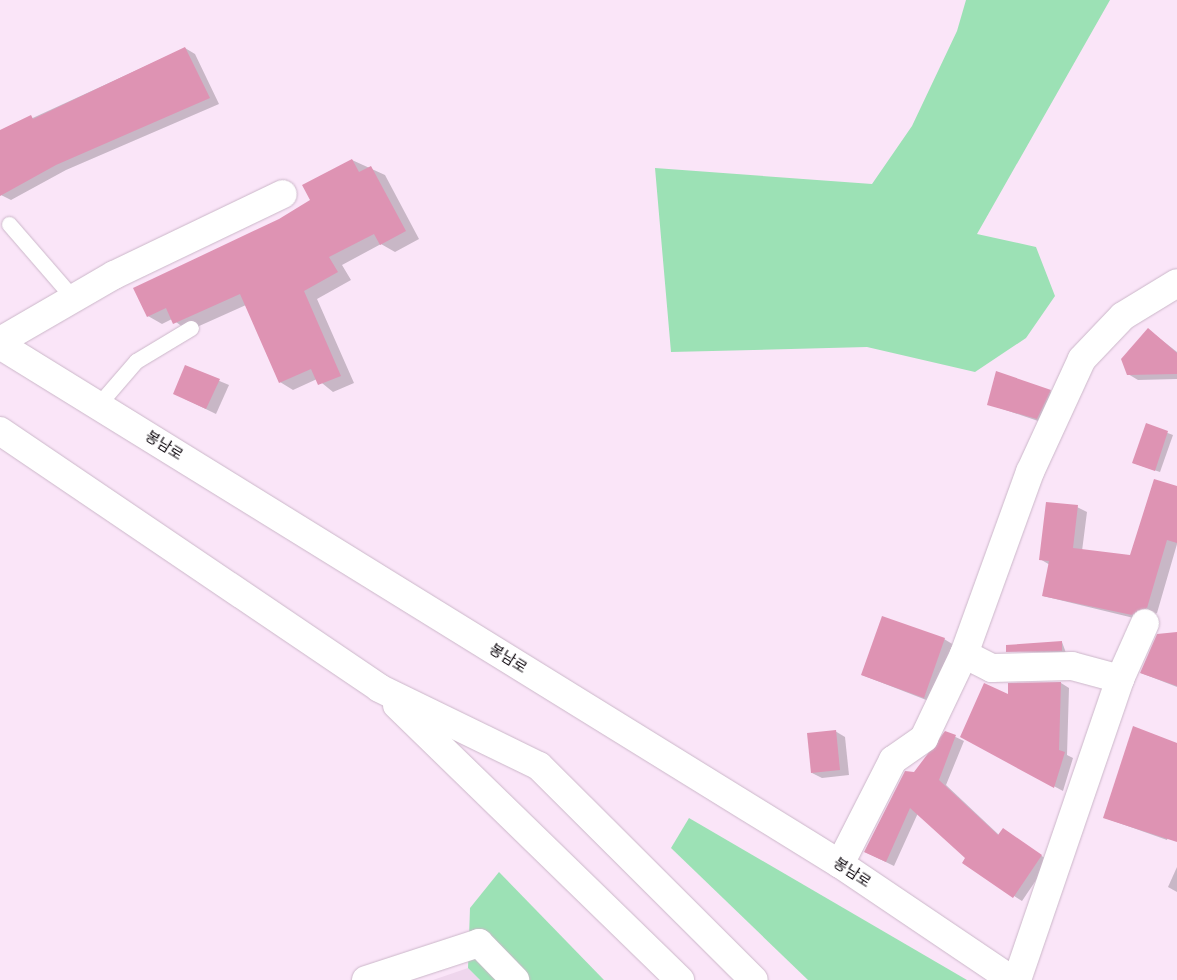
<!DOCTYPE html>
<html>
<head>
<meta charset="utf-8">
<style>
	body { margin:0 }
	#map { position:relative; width:1177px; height:980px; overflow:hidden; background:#fae5f8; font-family:"Fira Sans","Noto Sans KR",sans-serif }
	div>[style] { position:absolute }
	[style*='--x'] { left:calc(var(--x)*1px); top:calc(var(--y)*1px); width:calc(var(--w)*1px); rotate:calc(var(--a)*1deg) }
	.built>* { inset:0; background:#efd6ed }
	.green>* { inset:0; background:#9ce1b5 }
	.shadow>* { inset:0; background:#0003 }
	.building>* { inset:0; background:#de93b3 }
	.roads { filter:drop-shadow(0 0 1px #cbb7c9) drop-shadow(0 0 1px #cbb7c9) }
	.service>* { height:15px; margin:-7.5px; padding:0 7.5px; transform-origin:7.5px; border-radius:7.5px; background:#fff }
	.minor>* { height:28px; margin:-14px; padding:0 14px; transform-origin:14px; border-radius:14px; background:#fff }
	.secondary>* { height:28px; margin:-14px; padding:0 14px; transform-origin:14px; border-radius:14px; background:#fff }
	span { translate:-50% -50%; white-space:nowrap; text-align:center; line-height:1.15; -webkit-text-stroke:5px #fff; paint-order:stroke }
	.street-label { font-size:15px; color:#0f090f }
</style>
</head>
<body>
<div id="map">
	<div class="built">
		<i style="clip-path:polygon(468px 968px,480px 980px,433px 980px)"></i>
	</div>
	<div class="green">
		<i style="clip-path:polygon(966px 0,1110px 0,977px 234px,1036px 247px,1055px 296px,1026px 338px,975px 372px,867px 347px,671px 352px,655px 168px,872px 184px,912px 126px,957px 31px)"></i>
		<i style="clip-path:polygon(689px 818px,967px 980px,808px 980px,671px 848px)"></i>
		<i style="clip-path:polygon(499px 872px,604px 980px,480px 980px,468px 968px,470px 908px)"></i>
	</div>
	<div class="shadow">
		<i style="clip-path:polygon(185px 48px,195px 54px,219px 104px,66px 170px,11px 200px,1px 195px,0 133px)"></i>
		<i style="clip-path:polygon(352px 160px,385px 175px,419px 239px,395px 252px,381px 244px,342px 265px,351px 280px,317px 299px,354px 383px,333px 392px,317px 379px,293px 390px,280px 382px,246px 305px,188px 331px,172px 319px,162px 324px,148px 316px,311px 201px)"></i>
		<i style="clip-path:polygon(1149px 330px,1177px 352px,1177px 379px,1138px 380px,1128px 374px)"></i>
		<i style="clip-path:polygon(186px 367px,229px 385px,216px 414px,185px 399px)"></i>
		<i style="clip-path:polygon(1050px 391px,1060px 397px,1047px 424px,988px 404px)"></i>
		<i style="clip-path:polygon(1146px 425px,1173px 435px,1160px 472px,1133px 463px)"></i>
		<i style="clip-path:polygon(1177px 487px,1177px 544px,1157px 613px,1142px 620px,1043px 596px,1050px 565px,1040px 559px,1077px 507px,1087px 512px,1082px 551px,1130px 556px)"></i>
		<i style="clip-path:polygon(1177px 634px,1177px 687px,1141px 673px)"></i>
		<i style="clip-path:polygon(944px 639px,954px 645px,934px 703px,862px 675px)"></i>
		<i style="clip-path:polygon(1062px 642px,1066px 653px,1007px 651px)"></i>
		<i style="clip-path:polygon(1061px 683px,1069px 688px,1067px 755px,1073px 758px,1063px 791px,970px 741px,1010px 696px)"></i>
		<i style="clip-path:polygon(835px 731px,845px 737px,849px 775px,822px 778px,812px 773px)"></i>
		<i style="clip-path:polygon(945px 732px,964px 741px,946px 785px,999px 835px,1011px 835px,1049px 861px,1022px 901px,963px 863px,967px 858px,918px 813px,894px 866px,865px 852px)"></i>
		<i style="clip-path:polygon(1177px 744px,1177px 811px,1167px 840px,1105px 818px)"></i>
		<i style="clip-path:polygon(1177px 867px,1177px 892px,1168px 887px)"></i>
	</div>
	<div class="building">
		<i style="clip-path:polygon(185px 47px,210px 98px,56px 165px,0 196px,0 130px,31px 115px,33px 119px)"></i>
		<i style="clip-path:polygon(352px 159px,359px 172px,371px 166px,406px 231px,380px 245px,374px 234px,329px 257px,338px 272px,304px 291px,341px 376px,318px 385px,311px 369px,279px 383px,240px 294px,173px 324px,166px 308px,147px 317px,133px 288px,279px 219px,310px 200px,302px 185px)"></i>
		<i style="clip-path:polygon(1148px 328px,1177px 353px,1177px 374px,1127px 375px,1121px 359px)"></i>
		<i style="clip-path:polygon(185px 365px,220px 379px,206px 409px,173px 394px)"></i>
		<i style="clip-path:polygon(996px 371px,1051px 390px,1037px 419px,987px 405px)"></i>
		<i style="clip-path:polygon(1146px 423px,1168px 431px,1155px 471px,1132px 463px)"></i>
		<i style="clip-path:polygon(1154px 479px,1177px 486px,1177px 543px,1167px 540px,1147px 608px,1132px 615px,1042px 596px,1049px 561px,1039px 560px,1046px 502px,1078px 505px,1073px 548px,1130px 555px)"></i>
		<i style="clip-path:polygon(882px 616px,945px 638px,924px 698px,861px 675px)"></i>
		<i style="clip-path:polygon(1177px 632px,1177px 686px,1140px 673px,1157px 634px)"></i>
		<i style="clip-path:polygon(1062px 641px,1062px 651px,1006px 652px,1006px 645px)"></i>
		<i style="clip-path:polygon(1061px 682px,1059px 750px,1065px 752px,1054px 788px,960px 737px,984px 683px,1008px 694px,1008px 683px)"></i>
		<i style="clip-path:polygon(1133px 726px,1177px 743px,1177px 842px,1103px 818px)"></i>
		<i style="clip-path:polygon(836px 730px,840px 770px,811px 773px,807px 733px)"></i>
		<i style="clip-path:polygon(945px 731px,956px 735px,939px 780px,998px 835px,1003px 828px,1042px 855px,1013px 898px,962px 863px,965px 858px,910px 808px,886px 862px,864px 852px,905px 771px,914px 772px)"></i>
	</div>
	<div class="roads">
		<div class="service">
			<i style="--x:9;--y:224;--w:98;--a:49.1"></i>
			<i style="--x:98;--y:405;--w:58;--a:-49.2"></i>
			<i style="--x:136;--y:361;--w:64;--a:-31"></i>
		</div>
		<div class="minor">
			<i style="--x:0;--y:341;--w:132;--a:-30.1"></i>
			<i style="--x:114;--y:275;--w:187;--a:-25.6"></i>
			<i style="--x:0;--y:345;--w:987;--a:31.71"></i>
			<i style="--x:840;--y:864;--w:207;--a:34"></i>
			<i style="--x:964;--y:654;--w:31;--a:27"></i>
			<i style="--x:992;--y:668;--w:80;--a:-1.4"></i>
			<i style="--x:1072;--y:666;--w:50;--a:15.2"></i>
			<i style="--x:840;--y:864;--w:117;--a:-63"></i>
			<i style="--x:893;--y:760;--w:38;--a:-35"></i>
			<i style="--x:924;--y:738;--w:93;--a:-64.5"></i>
			<i style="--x:964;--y:654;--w:194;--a:-70.1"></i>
			<i style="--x:1030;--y:472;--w:124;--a:-65.3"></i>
			<i style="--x:1082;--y:359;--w:59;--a:-46.4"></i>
			<i style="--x:1123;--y:316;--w:63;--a:-31.4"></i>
			<i style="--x:366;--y:980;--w:119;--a:-18.1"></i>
			<i style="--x:479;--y:943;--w:52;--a:45.8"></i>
			<i style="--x:1017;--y:980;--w:318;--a:-71.1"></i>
			<i style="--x:1120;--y:679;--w:61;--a:-65.9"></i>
		</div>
		<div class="secondary">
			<i style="--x:0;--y:431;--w:458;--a:34.1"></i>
			<i style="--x:379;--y:688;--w:178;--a:26"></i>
			<i style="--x:539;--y:766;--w:303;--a:44.9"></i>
			<i style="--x:397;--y:705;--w:395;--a:44.2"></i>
		</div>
	</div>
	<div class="street-label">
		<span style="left:164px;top:446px;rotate:32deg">봉남로</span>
		<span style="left:508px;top:659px;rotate:32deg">봉남로</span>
		<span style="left:852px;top:873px;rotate:33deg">봉남로</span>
	</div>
</div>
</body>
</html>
